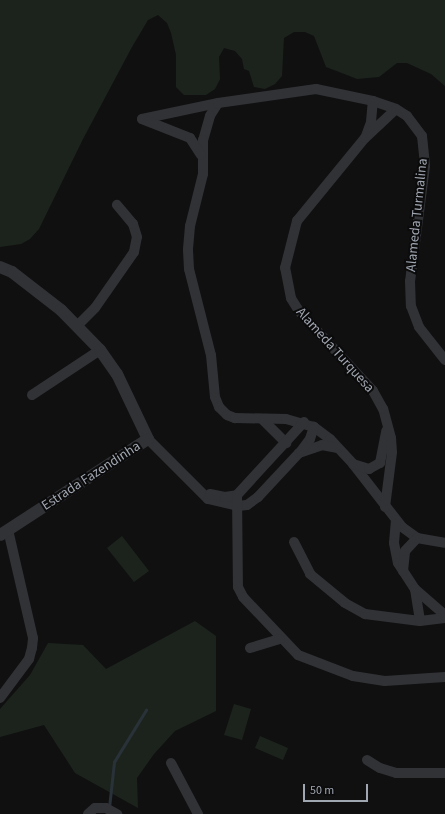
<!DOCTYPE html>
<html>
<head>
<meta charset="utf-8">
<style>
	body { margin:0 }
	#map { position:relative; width:445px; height:814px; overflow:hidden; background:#101011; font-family:"Source Sans 3",sans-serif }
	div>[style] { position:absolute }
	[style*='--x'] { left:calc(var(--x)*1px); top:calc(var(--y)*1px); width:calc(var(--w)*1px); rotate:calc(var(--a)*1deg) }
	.green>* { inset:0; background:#1c231d }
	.stream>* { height:2.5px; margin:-1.25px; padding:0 1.25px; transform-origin:1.25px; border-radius:1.25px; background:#2a3239 }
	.minor>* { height:10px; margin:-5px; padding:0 5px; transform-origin:5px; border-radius:5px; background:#313236 }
	.tertiary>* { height:12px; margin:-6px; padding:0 6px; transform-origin:6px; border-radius:6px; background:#313236 }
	span { translate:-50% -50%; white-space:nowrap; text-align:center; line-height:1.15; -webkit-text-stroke:4px #0b0b0c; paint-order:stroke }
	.street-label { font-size:14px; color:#a1a7b1 }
	.scale { position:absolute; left:303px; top:784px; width:65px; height:18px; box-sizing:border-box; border:2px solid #a1a7b1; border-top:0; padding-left:5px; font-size:12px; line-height:14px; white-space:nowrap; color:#a1a7b1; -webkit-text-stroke:3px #0b0b0c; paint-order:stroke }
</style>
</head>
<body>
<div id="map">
	<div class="green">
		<i style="clip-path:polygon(0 0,445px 0,445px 86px,431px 74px,407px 63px,397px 63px,379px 77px,357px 79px,347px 75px,326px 67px,314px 36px,305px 32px,294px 32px,284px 38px,282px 76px,275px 84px,265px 89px,254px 87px,249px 71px,244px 69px,242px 59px,235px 51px,224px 48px,219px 57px,220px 79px,215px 89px,206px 95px,184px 95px,176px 87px,176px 55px,171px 33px,167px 23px,158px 15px,148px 20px,132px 47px,83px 139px,39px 229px,30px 239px,21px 244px,0 247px)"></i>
		<i style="clip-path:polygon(122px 536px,149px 571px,134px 582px,107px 548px)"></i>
		<i style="clip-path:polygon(195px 621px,216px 636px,216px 711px,175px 731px,154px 754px,137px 778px,138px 808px,75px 773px,44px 725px,0 737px,0 709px,30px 675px,48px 643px,83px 645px,106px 669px)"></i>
		<i style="clip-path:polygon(234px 704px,251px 709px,242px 740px,224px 735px)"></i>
		<i style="clip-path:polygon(260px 736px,288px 748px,283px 760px,255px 748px)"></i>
	</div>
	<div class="stream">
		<i style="--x:109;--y:808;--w:46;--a:-83.8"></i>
		<i style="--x:114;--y:762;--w:61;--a:-58.4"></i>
	</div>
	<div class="minor">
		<i style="--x:218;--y:103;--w:15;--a:122"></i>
		<i style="--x:210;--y:116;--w:25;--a:106"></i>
		<i style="--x:203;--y:140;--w:34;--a:90"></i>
		<i style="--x:203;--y:174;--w:54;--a:104"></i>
		<i style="--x:190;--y:226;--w:24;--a:95"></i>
		<i style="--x:188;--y:250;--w:19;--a:87"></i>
		<i style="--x:189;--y:269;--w:89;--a:75.7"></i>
		<i style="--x:211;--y:355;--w:42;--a:84.6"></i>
		<i style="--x:215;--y:397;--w:11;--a:68"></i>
		<i style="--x:219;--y:407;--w:11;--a:45"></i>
		<i style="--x:227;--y:415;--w:9;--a:21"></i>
		<i style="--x:235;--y:418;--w:51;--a:1.1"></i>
		<i style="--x:286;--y:419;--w:29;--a:16"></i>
		<i style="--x:314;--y:427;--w:20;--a:37"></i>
		<i style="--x:330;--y:439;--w:34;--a:47"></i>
		<i style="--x:353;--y:464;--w:80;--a:52.1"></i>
		<i style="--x:402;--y:527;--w:19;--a:36"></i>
		<i style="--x:417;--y:538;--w:28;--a:10"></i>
		<i style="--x:142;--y:119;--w:78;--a:-11.9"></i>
		<i style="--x:218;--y:103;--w:99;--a:-8.1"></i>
		<i style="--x:316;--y:89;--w:58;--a:11.9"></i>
		<i style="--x:373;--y:101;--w:24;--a:19"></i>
		<i style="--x:396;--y:109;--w:13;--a:32"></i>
		<i style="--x:407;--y:116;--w:25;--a:53"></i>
		<i style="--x:422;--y:136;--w:30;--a:84"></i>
		<i style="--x:425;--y:166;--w:116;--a:97.4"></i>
		<i style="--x:410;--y:281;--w:25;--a:88"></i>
		<i style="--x:411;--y:306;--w:22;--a:69"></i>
		<i style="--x:419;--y:327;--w:42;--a:51.8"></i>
		<i style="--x:142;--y:119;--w:52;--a:21.6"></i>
		<i style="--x:190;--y:138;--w:20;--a:57"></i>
		<i style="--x:366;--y:136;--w:15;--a:-70"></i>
		<i style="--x:371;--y:122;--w:21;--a:-85"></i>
		<i style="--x:77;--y:326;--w:25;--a:-45"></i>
		<i style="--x:95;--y:308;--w:68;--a:-55.1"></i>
		<i style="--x:134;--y:252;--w:15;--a:-79"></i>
		<i style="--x:137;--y:237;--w:14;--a:-107"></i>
		<i style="--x:133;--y:224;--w:25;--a:-130"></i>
		<i style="--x:32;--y:395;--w:82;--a:-33.5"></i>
		<i style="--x:263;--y:420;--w:33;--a:45"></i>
		<i style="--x:148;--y:439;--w:85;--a:45"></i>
		<i style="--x:208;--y:499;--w:31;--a:13"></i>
		<i style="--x:238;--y:506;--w:9;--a:-6"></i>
		<i style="--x:247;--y:505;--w:14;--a:-36"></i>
		<i style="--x:258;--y:497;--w:60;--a:-47"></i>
		<i style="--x:299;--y:453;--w:24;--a:-19"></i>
		<i style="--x:322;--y:445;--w:16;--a:11"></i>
		<i style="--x:301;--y:451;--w:15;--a:-53"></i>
		<i style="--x:310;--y:439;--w:13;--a:-72"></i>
		<i style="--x:353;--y:464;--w:17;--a:17"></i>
		<i style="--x:369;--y:469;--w:13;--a:-29"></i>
		<i style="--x:380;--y:463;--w:33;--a:-79"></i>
		<i style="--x:210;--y:494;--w:15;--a:11"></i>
		<i style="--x:225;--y:497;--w:12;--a:-9"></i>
		<i style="--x:237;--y:495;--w:99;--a:-47.5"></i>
		<i style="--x:237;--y:495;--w:92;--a:89.4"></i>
		<i style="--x:238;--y:587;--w:11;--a:63"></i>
		<i style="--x:243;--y:597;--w:80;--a:46.5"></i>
		<i style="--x:298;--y:655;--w:59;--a:20.9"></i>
		<i style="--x:353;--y:676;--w:32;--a:9"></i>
		<i style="--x:385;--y:681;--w:60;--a:-3.8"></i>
		<i style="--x:385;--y:507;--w:55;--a:-82.7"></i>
		<i style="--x:392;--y:452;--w:14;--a:-94"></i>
		<i style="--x:391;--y:438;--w:30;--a:-105"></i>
		<i style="--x:383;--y:409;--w:21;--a:-119"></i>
		<i style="--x:373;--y:391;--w:109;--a:-132.8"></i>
		<i style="--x:299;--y:311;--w:15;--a:-122"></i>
		<i style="--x:291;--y:298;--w:31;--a:-101"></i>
		<i style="--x:285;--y:268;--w:49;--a:-75.7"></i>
		<i style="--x:297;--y:221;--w:107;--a:-50.7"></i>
		<i style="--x:365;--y:138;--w:42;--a:-43.1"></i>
		<i style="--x:396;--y:520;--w:23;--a:95"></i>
		<i style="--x:394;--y:543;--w:20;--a:79"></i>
		<i style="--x:398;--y:563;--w:31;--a:57"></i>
		<i style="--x:415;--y:589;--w:40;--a:41"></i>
		<i style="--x:294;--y:542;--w:36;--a:63"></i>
		<i style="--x:310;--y:574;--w:45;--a:39.6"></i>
		<i style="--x:345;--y:603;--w:23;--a:29"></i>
		<i style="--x:365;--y:614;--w:55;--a:7.3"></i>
		<i style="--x:420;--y:621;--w:25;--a:-7"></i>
		<i style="--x:403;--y:571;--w:20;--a:-84"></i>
		<i style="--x:405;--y:551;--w:18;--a:-47"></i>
		<i style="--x:415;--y:589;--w:32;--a:81"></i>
		<i style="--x:250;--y:648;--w:31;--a:-17"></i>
		<i style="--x:0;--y:698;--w:49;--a:-53.4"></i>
		<i style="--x:29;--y:659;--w:11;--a:-75"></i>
		<i style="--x:32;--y:648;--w:10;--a:-84"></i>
		<i style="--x:33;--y:638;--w:111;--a:-103"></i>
		<i style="--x:367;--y:760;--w:15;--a:32"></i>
		<i style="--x:380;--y:768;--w:17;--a:17"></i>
		<i style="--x:396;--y:773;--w:49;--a:0"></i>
		<i style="--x:171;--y:763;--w:58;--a:62.1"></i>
		<i style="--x:88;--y:814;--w:9;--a:-41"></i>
		<i style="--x:95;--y:808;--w:11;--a:0"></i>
		<i style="--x:106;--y:808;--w:13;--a:29"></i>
	</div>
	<div class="tertiary">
		<i style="--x:0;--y:267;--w:13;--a:23"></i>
		<i style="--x:12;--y:272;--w:62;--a:37.8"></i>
		<i style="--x:61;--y:310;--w:56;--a:45.7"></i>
		<i style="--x:100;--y:350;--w:29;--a:55"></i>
		<i style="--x:117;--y:374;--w:72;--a:64.5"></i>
		<i style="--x:148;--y:439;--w:176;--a:147"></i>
	</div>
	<div class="street-label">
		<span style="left:417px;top:215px;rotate:-84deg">Alameda Turmalina</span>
		<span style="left:335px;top:350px;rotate:48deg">Alameda Turquesa</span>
		<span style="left:91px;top:476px;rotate:-33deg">Estrada Fazendinha</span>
	</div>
	<div class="scale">50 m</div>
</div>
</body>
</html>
